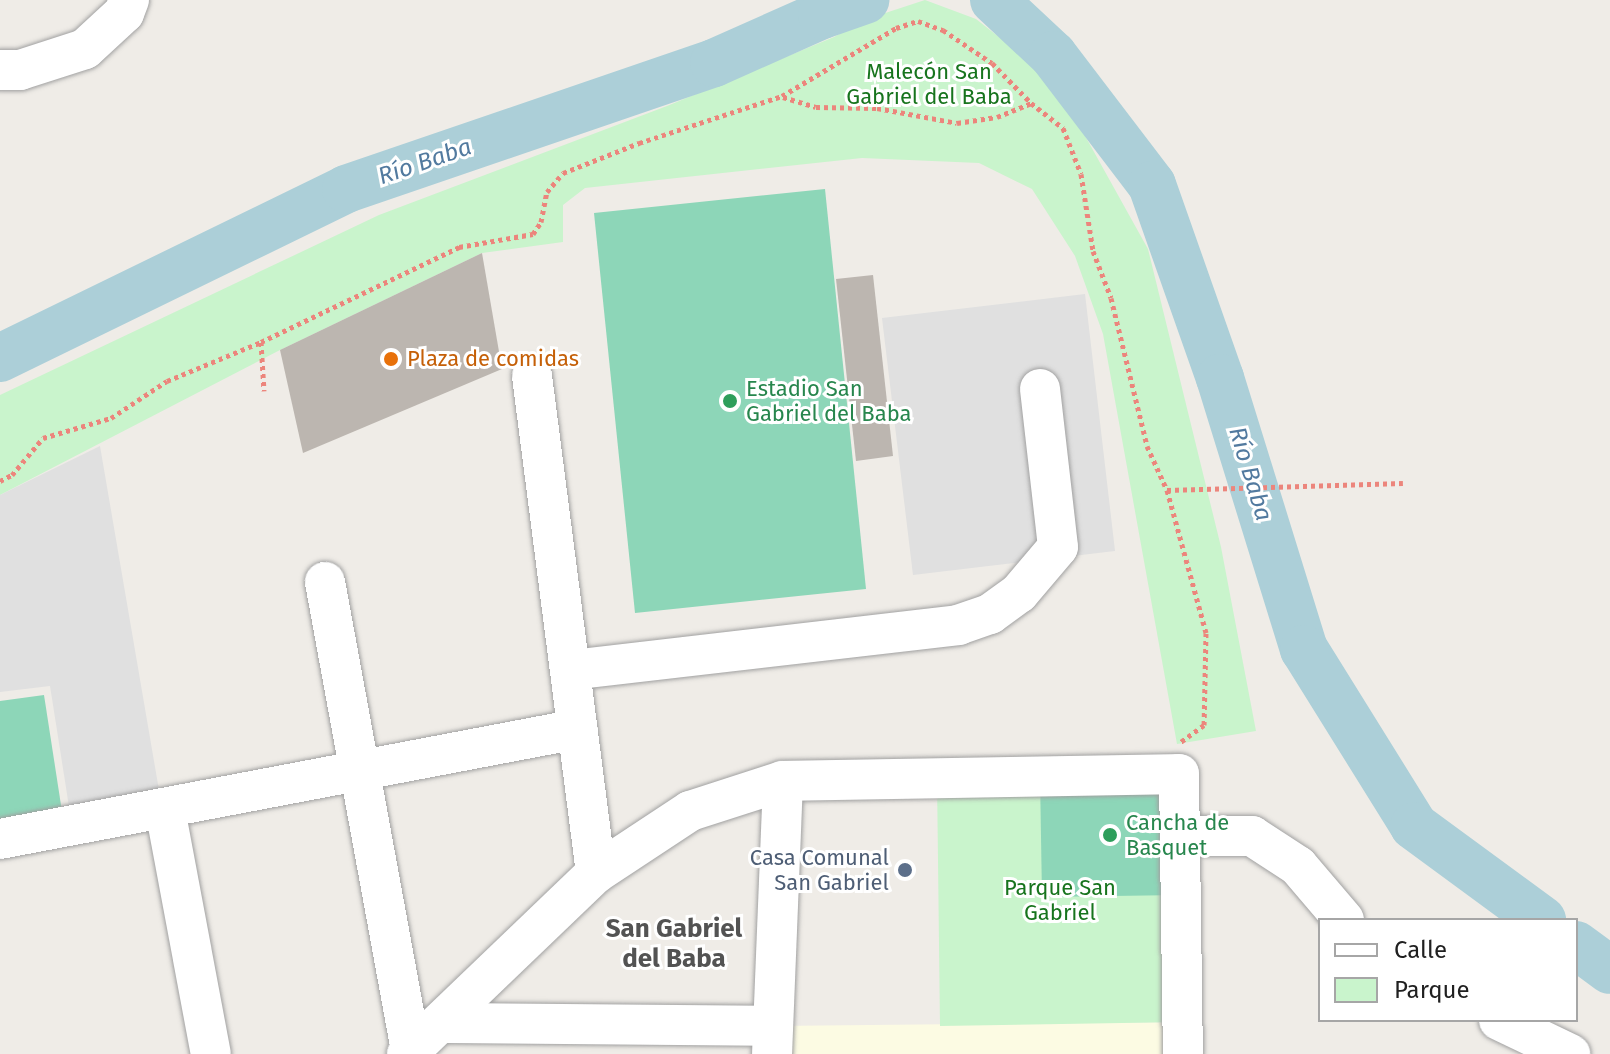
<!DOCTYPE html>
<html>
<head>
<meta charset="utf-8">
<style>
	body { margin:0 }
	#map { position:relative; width:1610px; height:1054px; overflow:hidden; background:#efece7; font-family:"Fira Sans",sans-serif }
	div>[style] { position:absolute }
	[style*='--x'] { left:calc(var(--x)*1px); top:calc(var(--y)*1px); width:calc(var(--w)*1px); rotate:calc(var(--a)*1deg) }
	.education>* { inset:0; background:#fcfbe3 }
	.park>* { inset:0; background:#c9f4cc }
	.pitch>* { inset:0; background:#8dd6b8 }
	.parking>* { inset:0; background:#e0e0e0 }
	.river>* { height:48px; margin:-24px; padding:0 24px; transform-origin:24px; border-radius:24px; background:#accfd8 }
	.building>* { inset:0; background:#bcb6b0 }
	.path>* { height:5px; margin-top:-2.5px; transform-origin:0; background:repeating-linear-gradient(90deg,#ec857c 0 4px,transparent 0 8px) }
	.roads { filter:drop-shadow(0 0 2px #a1a1a1) drop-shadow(0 0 2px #a1a1a1) }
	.minor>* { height:40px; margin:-20px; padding:0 20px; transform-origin:20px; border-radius:20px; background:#fff }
	.dots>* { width:22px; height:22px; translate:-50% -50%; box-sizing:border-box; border:4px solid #fff; border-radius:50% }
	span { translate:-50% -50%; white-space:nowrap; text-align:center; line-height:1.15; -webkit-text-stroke:6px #fff; paint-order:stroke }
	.park-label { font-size:22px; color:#17741d }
	.food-label { font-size:22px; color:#c56008 }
	.left { translate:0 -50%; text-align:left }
	.leisure-label { font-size:22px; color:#27864d }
	.service-label { font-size:22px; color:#4e5e75 }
	.right { translate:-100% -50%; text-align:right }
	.water-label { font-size:24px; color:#527a9f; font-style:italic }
	.quarter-label { font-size:26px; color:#535353; font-weight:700 }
	.legend { position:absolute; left:1318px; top:918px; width:260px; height:104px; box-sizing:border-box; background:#fff; border:2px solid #a6a6a6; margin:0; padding:10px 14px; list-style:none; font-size:24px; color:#202020 }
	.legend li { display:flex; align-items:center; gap:16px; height:40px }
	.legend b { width:40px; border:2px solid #a6a6a6 }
</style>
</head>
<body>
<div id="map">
	<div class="education">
		<i style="clip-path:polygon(1183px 1022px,1183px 1054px,772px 1054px,772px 1026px)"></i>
	</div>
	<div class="park">
		<i style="clip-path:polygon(925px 0,976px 19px,1027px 59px,1079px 125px,1148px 249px,1221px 547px,1256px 731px,1177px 744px,1103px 334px,1075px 256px,1032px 189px,979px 163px,862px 158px,585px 188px,563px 205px,563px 242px,482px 253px,280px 350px,0 495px,0 395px,379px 215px,667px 106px,834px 37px,867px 19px)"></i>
		<i style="clip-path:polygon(1179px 774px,1183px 1022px,940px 1026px,937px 778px)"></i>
	</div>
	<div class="pitch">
		<i style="clip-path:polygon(825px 189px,866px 589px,635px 613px,594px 213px)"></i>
		<i style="clip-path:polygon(44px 695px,63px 818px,0 828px,0 701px)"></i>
		<i style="clip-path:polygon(1179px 774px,1181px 895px,1042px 897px,1040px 776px)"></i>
	</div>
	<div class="parking">
		<i style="clip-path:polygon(1085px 294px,1115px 551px,913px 575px,882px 318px)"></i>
		<i style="clip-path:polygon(100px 446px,160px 796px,70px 813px,50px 686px,0 692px,0 495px)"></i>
	</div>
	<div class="river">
		<i style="--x:994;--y:0;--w:81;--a:43"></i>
		<i style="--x:1053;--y:55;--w:163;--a:52.7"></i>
		<i style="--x:1152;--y:185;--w:205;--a:70.6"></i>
		<i style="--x:1220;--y:378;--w:284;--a:72.8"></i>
		<i style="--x:1304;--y:649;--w:208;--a:58.1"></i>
		<i style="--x:1414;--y:826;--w:159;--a:36.3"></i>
		<i style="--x:0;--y:358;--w:385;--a:-26"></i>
		<i style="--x:346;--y:189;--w:389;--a:-18.9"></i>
		<i style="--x:714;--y:63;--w:118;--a:-24"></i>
		<i style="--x:822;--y:15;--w:46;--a:-19.2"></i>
		<i style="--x:1576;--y:945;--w:42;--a:36.3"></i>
	</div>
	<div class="building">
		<i style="clip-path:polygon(482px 253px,502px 369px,303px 453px,280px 350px)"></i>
		<i style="clip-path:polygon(873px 275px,893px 456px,856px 461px,836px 279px)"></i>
	</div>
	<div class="path">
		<i style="--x:783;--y:97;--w:34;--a:17"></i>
		<i style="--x:816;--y:107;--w:61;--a:0.9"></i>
		<i style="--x:877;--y:108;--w:81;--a:10.6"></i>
		<i style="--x:957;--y:123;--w:40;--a:-8.5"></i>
		<i style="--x:997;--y:117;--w:37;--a:-22"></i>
		<i style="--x:261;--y:342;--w:49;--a:86.5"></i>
		<i style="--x:0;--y:481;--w:13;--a:-27"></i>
		<i style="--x:12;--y:475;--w:48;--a:-50"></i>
		<i style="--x:43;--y:438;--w:71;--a:-16.4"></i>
		<i style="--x:111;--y:418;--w:67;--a:-33.5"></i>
		<i style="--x:167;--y:381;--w:102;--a:-22.5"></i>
		<i style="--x:261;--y:342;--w:220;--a:-25.6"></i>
		<i style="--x:459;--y:247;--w:75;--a:-10"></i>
		<i style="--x:533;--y:234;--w:14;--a:-56"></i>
		<i style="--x:541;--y:222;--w:31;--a:-79"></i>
		<i style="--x:547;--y:192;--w:25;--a:-50"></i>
		<i style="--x:563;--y:173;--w:82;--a:-21.5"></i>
		<i style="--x:639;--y:143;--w:151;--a:-18.2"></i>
		<i style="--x:782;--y:96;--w:133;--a:-30.8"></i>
		<i style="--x:896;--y:28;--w:23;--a:-18"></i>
		<i style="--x:918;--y:21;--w:27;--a:20"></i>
		<i style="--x:943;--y:30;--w:59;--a:34"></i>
		<i style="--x:992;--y:63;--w:56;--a:45.7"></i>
		<i style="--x:1031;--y:103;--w:41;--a:38"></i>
		<i style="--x:1063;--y:128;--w:49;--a:68.6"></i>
		<i style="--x:1081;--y:174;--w:78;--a:81.1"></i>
		<i style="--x:1093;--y:251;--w:50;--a:69"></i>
		<i style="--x:1111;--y:298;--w:152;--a:76.3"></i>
		<i style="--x:1147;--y:446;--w:48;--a:65.6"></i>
		<i style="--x:1167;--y:490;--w:148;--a:74.7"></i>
		<i style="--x:1206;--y:633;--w:92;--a:91.2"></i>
		<i style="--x:1204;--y:725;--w:31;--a:144"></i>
		<i style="--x:1167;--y:490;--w:236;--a:-1.7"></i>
	</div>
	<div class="roads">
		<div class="minor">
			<i style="--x:0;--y:70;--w:20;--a:0"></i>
			<i style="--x:20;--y:70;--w:68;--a:-17.9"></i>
			<i style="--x:85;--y:49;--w:53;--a:-42.7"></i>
			<i style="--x:124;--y:13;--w:14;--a:-69"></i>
			<i style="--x:325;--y:582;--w:476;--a:79.6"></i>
			<i style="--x:571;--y:670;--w:390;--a:-6.6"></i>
			<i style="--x:958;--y:625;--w:34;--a:-19"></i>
			<i style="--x:990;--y:614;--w:36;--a:-36"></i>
			<i style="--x:1019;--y:593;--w:60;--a:-49.7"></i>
			<i style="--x:1058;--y:547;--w:159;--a:-96.5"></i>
			<i style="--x:783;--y:781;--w:396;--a:-1"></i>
			<i style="--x:1179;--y:774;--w:280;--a:89.2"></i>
			<i style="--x:165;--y:809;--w:249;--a:79.4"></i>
			<i style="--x:1181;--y:836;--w:71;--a:0"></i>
			<i style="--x:1252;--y:836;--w:55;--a:33.1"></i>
			<i style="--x:1298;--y:866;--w:71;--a:49.6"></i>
			<i style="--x:0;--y:839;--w:588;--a:-10.78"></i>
			<i style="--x:596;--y:873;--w:113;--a:-33.4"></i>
			<i style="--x:690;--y:811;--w:98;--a:-17.9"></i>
			<i style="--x:783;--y:781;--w:273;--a:92.3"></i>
			<i style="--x:1499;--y:1020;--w:79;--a:25.6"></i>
			<i style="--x:441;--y:1023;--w:331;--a:0.5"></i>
			<i style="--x:407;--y:1054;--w:262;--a:-43.8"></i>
			<i style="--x:596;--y:873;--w:501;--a:-97.34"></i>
		</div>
	</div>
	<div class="dots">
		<i style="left:391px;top:359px;background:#e8710a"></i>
		<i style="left:730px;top:401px;background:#2e9e5b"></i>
		<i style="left:1110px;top:835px;background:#2e9e5b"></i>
		<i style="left:905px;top:870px;background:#5c6f8a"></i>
	</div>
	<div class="park-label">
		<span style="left:929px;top:84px">Malecón San<br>Gabriel del Baba</span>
		<span style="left:1060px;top:900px">Parque San<br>Gabriel</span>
	</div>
	<div class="food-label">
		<span class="left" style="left:407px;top:359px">Plaza de comidas</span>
	</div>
	<div class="leisure-label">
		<span class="left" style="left:746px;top:401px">Estadio San<br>Gabriel del Baba</span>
		<span class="left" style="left:1126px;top:835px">Cancha de<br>Basquet</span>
	</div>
	<div class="service-label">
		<span class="right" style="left:889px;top:870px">Casa Comunal<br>San Gabriel</span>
	</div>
	<div class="water-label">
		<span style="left:425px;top:162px;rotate:-19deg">Río Baba</span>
		<span style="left:1250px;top:474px;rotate:73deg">Río Baba</span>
	</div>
	<div class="quarter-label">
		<span style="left:674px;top:944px">San Gabriel<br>del Baba</span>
	</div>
	<ul class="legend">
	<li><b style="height:10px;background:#fff"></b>Calle</li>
	<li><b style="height:22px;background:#c9f4cc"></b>Parque</li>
	</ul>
</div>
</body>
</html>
